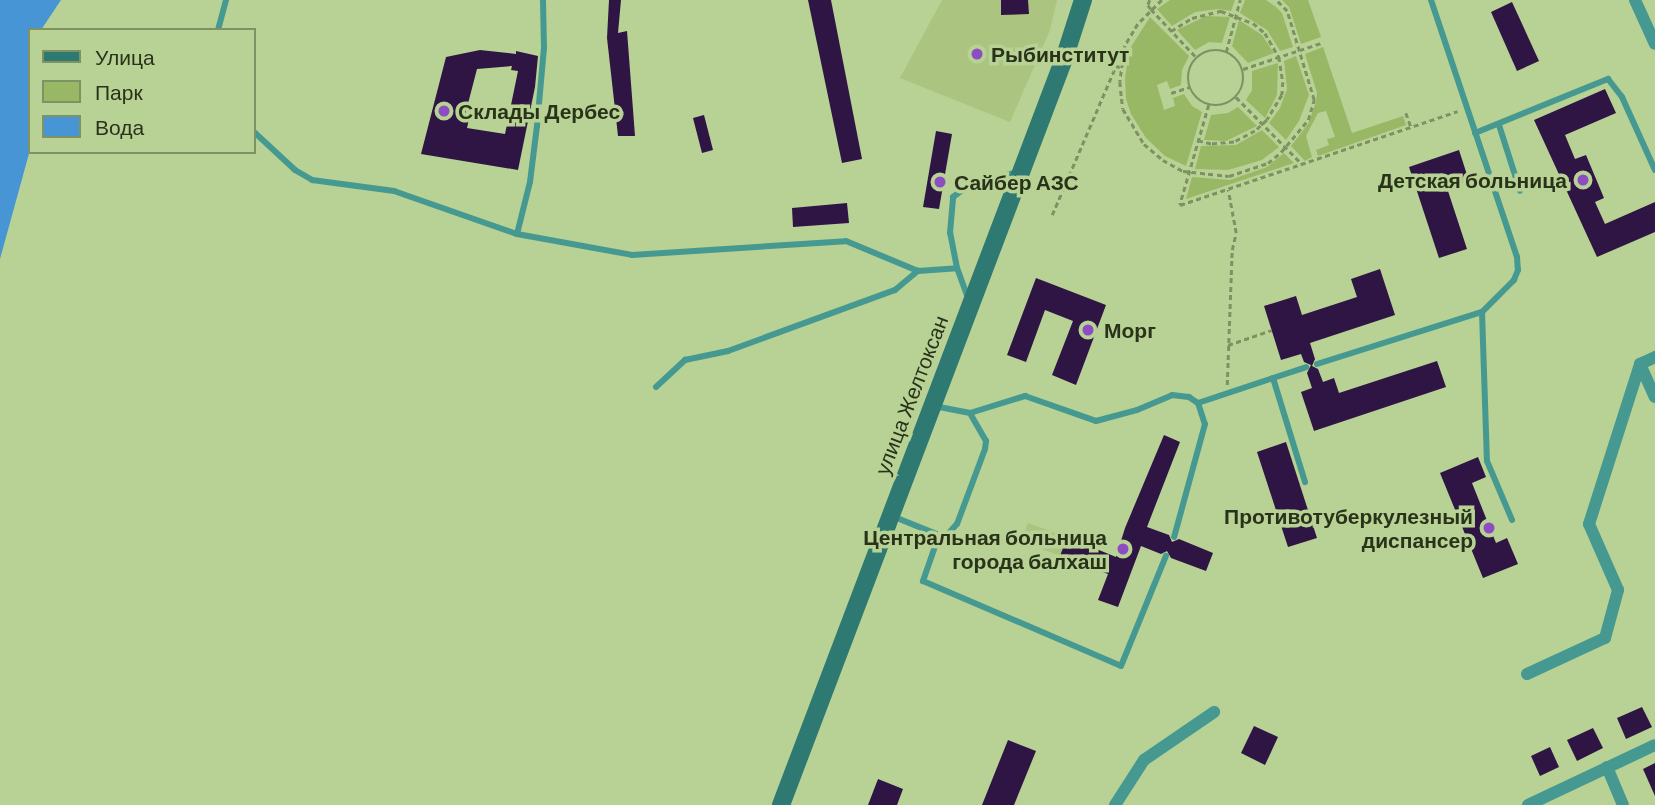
<!DOCTYPE html>
<html>
<head>
<meta charset="utf-8">
<style>
	body { margin:0 }
	#map { position:relative; width:1655px; height:805px; overflow:hidden; background:#b8d194; font-family:Barlow,sans-serif }
	div>[style] { position:absolute }
	[style*='--x'] { left:calc(var(--x)*1px); top:calc(var(--y)*1px); width:calc(var(--w)*1px); rotate:calc(var(--a)*1deg) }
	.built>* { inset:0; background:#abc581 }
	.green>* { inset:0; background:#99b866 }
	.water>* { inset:0; background:#4795d4 }
	.building>* { inset:0; background:#2e1543 }
	.path>* { height:2.5px; margin-top:-1.25px; transform-origin:0; background:repeating-linear-gradient(90deg,#7e9163 0 5px,transparent 0 8.5px) }
	.path>.ring { margin:-1.25px; padding:0; box-sizing:content-box; background:none; border:2.5px solid #7e9163; border-radius:50% }
	.service>* { height:6px; margin:-3px; padding:0 3px; transform-origin:3px; border-radius:3px; background:#469990 }
	.minor>* { height:12px; margin:-6px; padding:0 6px; transform-origin:6px; border-radius:6px; background:#469990 }
	.secondary>* { height:18px; margin:-9px; padding:0 9px; transform-origin:9px; border-radius:9px; background:#2e7971 }
	.dots>* { width:19px; height:19px; translate:-50% -50%; box-sizing:border-box; border:4px solid #b8d194; border-radius:50% }
	span { translate:-50% -50%; white-space:nowrap; text-align:center; line-height:1.15; -webkit-text-stroke:7px #b8d194; paint-order:stroke }
	.poi-label { font-size:21px; color:#29331a; font-weight:700 }
	.left { translate:0 -50%; text-align:left }
	.right { translate:-100% -50%; text-align:right }
	.street-label { font-size:21px; color:#29331a }
	.legend { position:absolute; left:28px; top:28px; width:228px; height:126px; box-sizing:border-box; background:#b8d194; border:2px solid #7f9263; margin:0; padding:9px 12px; list-style:none; font-size:21px; color:#29331a }
	.legend li { display:flex; align-items:center; gap:14px; height:35px }
	.legend b { width:35px; border:2px solid #7f9263 }
</style>
</head>
<body>
<div id="map">
	<div class="built">
		<i style="clip-path:polygon(942px 0,1057px 0,1050px 30px,1010px 122px,900px 78px)"></i>
		<i style="clip-path:polygon(1028px 523px,1067px 537px,1060px 556px,1021px 541px)"></i>
	</div>
	<div class="green">
		<i style="clip-path:polygon(1170px 0,1235px 0,1231px 11px,1218px 9px,1195px 12px,1172px 26px,1157px 9px)"></i>
		<i style="clip-path:polygon(1245px 0,1266px 0,1276px 7px,1282px 13px,1293px 47px,1280px 51px,1267px 30px,1240px 13px)"></i>
		<i style="clip-path:polygon(1282px 0,1308px 0,1321px 37px,1301px 44px,1289px 7px)"></i>
		<i style="clip-path:polygon(1206px 16px,1230px 17px,1222px 43px,1209px 42px,1195px 50px,1177px 30px)"></i>
		<i style="clip-path:polygon(1150px 17px,1189px 56px,1182px 70px,1181px 85px,1170px 89px,1167px 81px,1157px 85px,1164px 110px,1175px 106px,1173px 98px,1184px 94px,1192px 106px,1202px 112px,1186px 166px,1165px 156px,1146px 138px,1131px 114px,1126px 99px,1125px 78px,1129px 50px)"></i>
		<i style="clip-path:polygon(1239px 20px,1262px 35px,1274px 53px,1248px 63px,1232px 46px)"></i>
		<i style="clip-path:polygon(1323px 47px,1352px 133px,1403px 116px,1406px 125px,1318px 156px,1316px 150px,1329px 145px,1327px 139px,1335px 137px,1326px 111px,1318px 113px,1306px 136px,1312px 157px,1305px 161px,1291px 146px,1308px 124px,1316px 102px,1317px 93px,1305px 54px)"></i>
		<i style="clip-path:polygon(1296px 56px,1309px 95px,1299px 121px,1286px 140px,1269px 123px,1280px 108px,1287px 89px,1284px 61px)"></i>
		<i style="clip-path:polygon(1278px 63px,1277px 95px,1265px 118px,1246px 100px,1252px 90px,1252px 71px)"></i>
		<i style="clip-path:polygon(1238px 107px,1257px 126px,1226px 141px,1204px 140px,1211px 115px,1228px 113px)"></i>
		<i style="clip-path:polygon(1262px 130px,1279px 147px,1262px 160px,1228px 170px,1195px 169px,1201px 146px,1236px 145px)"></i>
		<i style="clip-path:polygon(1284px 153px,1294px 163px,1186px 199px,1192px 177px,1230px 180px,1267px 167px)"></i>
	</div>
	<div class="water">
		<i style="clip-path:polygon(0 0,61px 0,41px 30px,30px 30px,30px 150px,0 259px)"></i>
	</div>
	<div class="building">
		<i style="clip-path:polygon(609px 0,621px 0,618px 33px,627px 31px,635px 136px,618px 136px,607px 38px)"></i>
		<i style="clip-path:polygon(808px 0,831px 0,862px 159px,842px 163px)"></i>
		<i style="clip-path:polygon(1001px 0,1028px 0,1029px 14px,1001px 15px)"></i>
		<i style="clip-path:polygon(1512px 2px,1539px 61px,1517px 71px,1491px 12px)"></i>
		<i style="clip-path:polygon(evenodd,480px 50px,516px 54px,516px 51px,538px 56px,535px 87px,518px 170px,421px 154px,446px 57px,480px 50px,512px 66px,511px 70px,518px 71px,505px 134px,467px 128px,469px 119px,464px 119px,477px 69px,512px 66px)"></i>
		<i style="clip-path:polygon(1605px 89px,1616px 113px,1565px 135px,1575px 159px,1586px 155px,1604px 198px,1595px 202px,1605px 224px,1655px 202px,1655px 232px,1597px 257px,1534px 120px)"></i>
		<i style="clip-path:polygon(704px 115px,713px 150px,702px 153px,693px 118px)"></i>
		<i style="clip-path:polygon(936px 131px,952px 134px,939px 209px,923px 207px)"></i>
		<i style="clip-path:polygon(1459px 150px,1469px 181px,1447px 188px,1467px 249px,1439px 258px,1409px 167px)"></i>
		<i style="clip-path:polygon(847px 203px,849px 223px,793px 227px,792px 208px)"></i>
		<i style="clip-path:polygon(1380px 269px,1395px 315px,1310px 343px,1315px 359px,1312px 366px,1318px 369px,1323px 382px,1334px 378px,1339px 393px,1437px 361px,1446px 387px,1314px 431px,1301px 392px,1312px 388px,1307px 373px,1311px 365px,1304px 362px,1301px 354px,1281px 360px,1264px 306px,1296px 296px,1302px 315px,1357px 297px,1351px 279px)"></i>
		<i style="clip-path:polygon(1036px 278px,1106px 305px,1076px 385px,1052px 375px,1073px 321px,1045px 310px,1026px 362px,1007px 355px)"></i>
		<i style="clip-path:polygon(1164px 435px,1180px 442px,1147px 527px,1169px 535px,1172px 542px,1179px 539px,1213px 553px,1206px 571px,1171px 558px,1167px 551px,1161px 554px,1141px 546px,1118px 607px,1098px 600px,1108px 574px,1060px 556px,1067px 537px,1116px 557px,1125px 528px)"></i>
		<i style="clip-path:polygon(1286px 442px,1317px 538px,1288px 547px,1257px 452px)"></i>
		<i style="clip-path:polygon(1478px 457px,1486px 477px,1472px 483px,1496px 543px,1507px 538px,1518px 564px,1483px 578px,1440px 473px)"></i>
		<i style="clip-path:polygon(1642px 707px,1652px 727px,1626px 739px,1617px 718px)"></i>
		<i style="clip-path:polygon(1254px 726px,1278px 737px,1265px 765px,1241px 753px)"></i>
		<i style="clip-path:polygon(1593px 728px,1603px 748px,1577px 761px,1567px 740px)"></i>
		<i style="clip-path:polygon(1008px 740px,1036px 751px,1014px 805px,982px 805px)"></i>
		<i style="clip-path:polygon(1550px 747px,1559px 767px,1540px 776px,1531px 756px)"></i>
		<i style="clip-path:polygon(1655px 763px,1655px 796px,1643px 769px)"></i>
		<i style="clip-path:polygon(878px 779px,903px 789px,897px 805px,868px 805px)"></i>
	</div>
	<div class="path">
		<i style="--x:1150;--y:0;--w:5;--a:112"></i>
		<i style="--x:1148;--y:5;--w:5;--a:53"></i>
		<i style="--x:1151;--y:9;--w:66;--a:46.8"></i>
		<i style="--x:1162;--y:0;--w:34;--a:135"></i>
		<i style="--x:1138;--y:24;--w:26;--a:121"></i>
		<i style="--x:1125;--y:46;--w:36;--a:98"></i>
		<i style="--x:1120;--y:82;--w:27;--a:84"></i>
		<i style="--x:1123;--y:109;--w:41;--a:59"></i>
		<i style="--x:1144;--y:144;--w:25;--a:40"></i>
		<i style="--x:1163;--y:160;--w:23;--a:29"></i>
		<i style="--x:1183;--y:171;--w:46;--a:6.2"></i>
		<i style="--x:1229;--y:176;--w:41;--a:-18.4"></i>
		<i style="--x:1268;--y:163;--w:17;--a:-40"></i>
		<i style="--x:1281;--y:152;--w:42;--a:-49.8"></i>
		<i style="--x:1308;--y:120;--w:21;--a:-73"></i>
		<i style="--x:1314;--y:100;--w:93;--a:-106.9"></i>
		<i style="--x:1287;--y:11;--w:16;--a:-135"></i>
		<i style="--x:1171;--y:31;--w:25;--a:-32"></i>
		<i style="--x:1192;--y:18;--w:30;--a:-14"></i>
		<i style="--x:1221;--y:11;--w:34;--a:21"></i>
		<i style="--x:1253;--y:23;--w:16;--a:40"></i>
		<i style="--x:1265;--y:33;--w:28;--a:60"></i>
		<i style="--x:1279;--y:57;--w:25;--a:81"></i>
		<i style="--x:1283;--y:82;--w:13;--a:94"></i>
		<i style="--x:1282;--y:95;--w:29;--a:121"></i>
		<i style="--x:1267;--y:120;--w:16;--a:137"></i>
		<i style="--x:1255;--y:131;--w:24;--a:152"></i>
		<i style="--x:1234;--y:142;--w:23;--a:175"></i>
		<i style="--x:1211;--y:144;--w:12;--a:-166"></i>
		<i class="ring" style="left:1188px;top:50px;width:53.5px;height:53.5px"></i>
		<i style="--x:1226;--y:52;--w:54;--a:-74.9"></i>
		<i style="--x:1243;--y:69;--w:85;--a:-18.4"></i>
		<i style="--x:1171;--y:93;--w:20;--a:-18"></i>
		<i style="--x:1236;--y:97;--w:94;--a:45.4"></i>
		<i style="--x:1209;--y:105;--w:104;--a:106.2"></i>
		<i style="--x:1180;--y:205;--w:293;--a:-18.7"></i>
		<i style="--x:1406;--y:113;--w:15;--a:70"></i>
		<i style="--x:1052;--y:215;--w:162;--a:-66.8"></i>
		<i style="--x:1116;--y:66;--w:4;--a:14"></i>
		<i style="--x:1228;--y:345;--w:46;--a:-18.8"></i>
		<i style="--x:1227;--y:385;--w:135;--a:-87.9"></i>
		<i style="--x:1232;--y:250;--w:17;--a:-77"></i>
		<i style="--x:1236;--y:233;--w:44;--a:-100.5"></i>
	</div>
	<div class="service">
		<i style="--x:1431;--y:0;--w:271;--a:71.5"></i>
		<i style="--x:1517;--y:257;--w:13;--a:86"></i>
		<i style="--x:1518;--y:270;--w:11;--a:112"></i>
		<i style="--x:1514;--y:280;--w:45;--a:135"></i>
		<i style="--x:1482;--y:312;--w:149;--a:88.1"></i>
		<i style="--x:1487;--y:461;--w:64;--a:67"></i>
		<i style="--x:218;--y:30;--w:31;--a:-75"></i>
		<i style="--x:1499;--y:125;--w:69;--a:72.3"></i>
		<i style="--x:254;--y:132;--w:56;--a:42.8"></i>
		<i style="--x:295;--y:170;--w:20;--a:30"></i>
		<i style="--x:312;--y:180;--w:83;--a:7.6"></i>
		<i style="--x:394;--y:191;--w:130;--a:19.3"></i>
		<i style="--x:517;--y:234;--w:117;--a:10.3"></i>
		<i style="--x:632;--y:255;--w:214;--a:-3.7"></i>
		<i style="--x:846;--y:241;--w:78;--a:22.6"></i>
		<i style="--x:918;--y:271;--w:39;--a:-4"></i>
		<i style="--x:1475;--y:133;--w:144;--a:-22.1"></i>
		<i style="--x:1608;--y:79;--w:23;--a:52"></i>
		<i style="--x:1622;--y:97;--w:80;--a:65.7"></i>
		<i style="--x:517;--y:234;--w:54;--a:-76"></i>
		<i style="--x:530;--y:182;--w:56;--a:-82.9"></i>
		<i style="--x:537;--y:126;--w:78;--a:-84.9"></i>
		<i style="--x:544;--y:48;--w:48;--a:-91.2"></i>
		<i style="--x:968;--y:298;--w:32;--a:-110"></i>
		<i style="--x:957;--y:268;--w:36;--a:-101"></i>
		<i style="--x:950;--y:233;--w:36;--a:-85"></i>
		<i style="--x:953;--y:197;--w:24;--a:-36"></i>
		<i style="--x:972;--y:183;--w:47;--a:-13.4"></i>
		<i style="--x:1317;--y:364;--w:173;--a:-17.5"></i>
		<i style="--x:1273;--y:378;--w:35;--a:-18"></i>
		<i style="--x:656;--y:387;--w:40;--a:-43"></i>
		<i style="--x:685;--y:360;--w:44;--a:-11.8"></i>
		<i style="--x:728;--y:351;--w:178;--a:-20.1"></i>
		<i style="--x:895;--y:290;--w:30;--a:-40"></i>
		<i style="--x:1198;--y:403;--w:79;--a:-18.4"></i>
		<i style="--x:1273;--y:378;--w:109;--a:72.9"></i>
		<i style="--x:934;--y:406;--w:37;--a:11"></i>
		<i style="--x:970;--y:413;--w:58;--a:-17.2"></i>
		<i style="--x:1025;--y:396;--w:75;--a:19.4"></i>
		<i style="--x:1096;--y:421;--w:42;--a:-15"></i>
		<i style="--x:1137;--y:410;--w:38;--a:-23"></i>
		<i style="--x:1172;--y:395;--w:17;--a:7"></i>
		<i style="--x:1189;--y:397;--w:11;--a:34"></i>
		<i style="--x:1198;--y:403;--w:22;--a:72"></i>
		<i style="--x:1205;--y:424;--w:117;--a:105.3"></i>
		<i style="--x:892;--y:516;--w:51;--a:22"></i>
		<i style="--x:939;--y:535;--w:49;--a:109.2"></i>
		<i style="--x:923;--y:581;--w:215;--a:23.2"></i>
		<i style="--x:1121;--y:666;--w:119;--a:-67.8"></i>
		<i style="--x:939;--y:535;--w:8;--a:0"></i>
		<i style="--x:947;--y:535;--w:15;--a:-48"></i>
		<i style="--x:957;--y:524;--w:80;--a:-69.5"></i>
		<i style="--x:985;--y:449;--w:8;--a:-83"></i>
		<i style="--x:986;--y:441;--w:32;--a:-120"></i>
	</div>
	<div class="minor">
		<i style="--x:1635;--y:0;--w:48;--a:65.6"></i>
		<i style="--x:1640;--y:364;--w:36;--a:66"></i>
		<i style="--x:1527;--y:674;--w:86;--a:-24.8"></i>
		<i style="--x:1605;--y:638;--w:50;--a:-74.8"></i>
		<i style="--x:1618;--y:590;--w:72;--a:-113.7"></i>
		<i style="--x:1589;--y:524;--w:168;--a:-72.3"></i>
		<i style="--x:1640;--y:364;--w:17;--a:-25"></i>
		<i style="--x:1607;--y:767;--w:41;--a:67.2"></i>
		<i style="--x:1115;--y:805;--w:54;--a:-57.2"></i>
		<i style="--x:1144;--y:760;--w:85;--a:-34.4"></i>
		<i style="--x:1528;--y:805;--w:140;--a:-25.3"></i>
	</div>
	<div class="secondary">
		<i style="--x:781;--y:805;--w:801;--a:-69.23"></i>
		<i style="--x:1065;--y:56;--w:59;--a:-72.2"></i>
	</div>
	<div class="dots">
		<i style="left:977px;top:54px;background:#8c4dc3"></i>
		<i style="left:444px;top:111px;background:#8c4dc3"></i>
		<i style="left:1583px;top:180px;background:#8c4dc3"></i>
		<i style="left:940px;top:182px;background:#8c4dc3"></i>
		<i style="left:1088px;top:330px;background:#8c4dc3"></i>
		<i style="left:1489px;top:528px;background:#8c4dc3"></i>
		<i style="left:1123px;top:549px;background:#8c4dc3"></i>
	</div>
	<div class="poi-label">
		<span class="left" style="left:991px;top:54px">Рыбинститут</span>
		<span class="left" style="left:458px;top:111px">Склады Дербес</span>
		<span class="right" style="left:1567px;top:180px">Детская больница</span>
		<span class="left" style="left:954px;top:182px">Сайбер АЗС</span>
		<span class="left" style="left:1104px;top:330px">Морг</span>
		<span class="right" style="left:1473px;top:528px">Противотуберкулезный<br>диспансер</span>
		<span class="right" style="left:1107px;top:549px">Центральная больница<br>города балхаш</span>
	</div>
	<div class="street-label">
		<span style="left:911px;top:395px;rotate:-69deg">улица Желтоксан</span>
	</div>
	<ul class="legend">
	<li><b style="height:9px;background:#2e7971"></b>Улица</li>
	<li><b style="height:19px;background:#99b866"></b>Парк</li>
	<li><b style="height:19px;background:#4795d4"></b>Вода</li>
	</ul>
</div>
</body>
</html>
